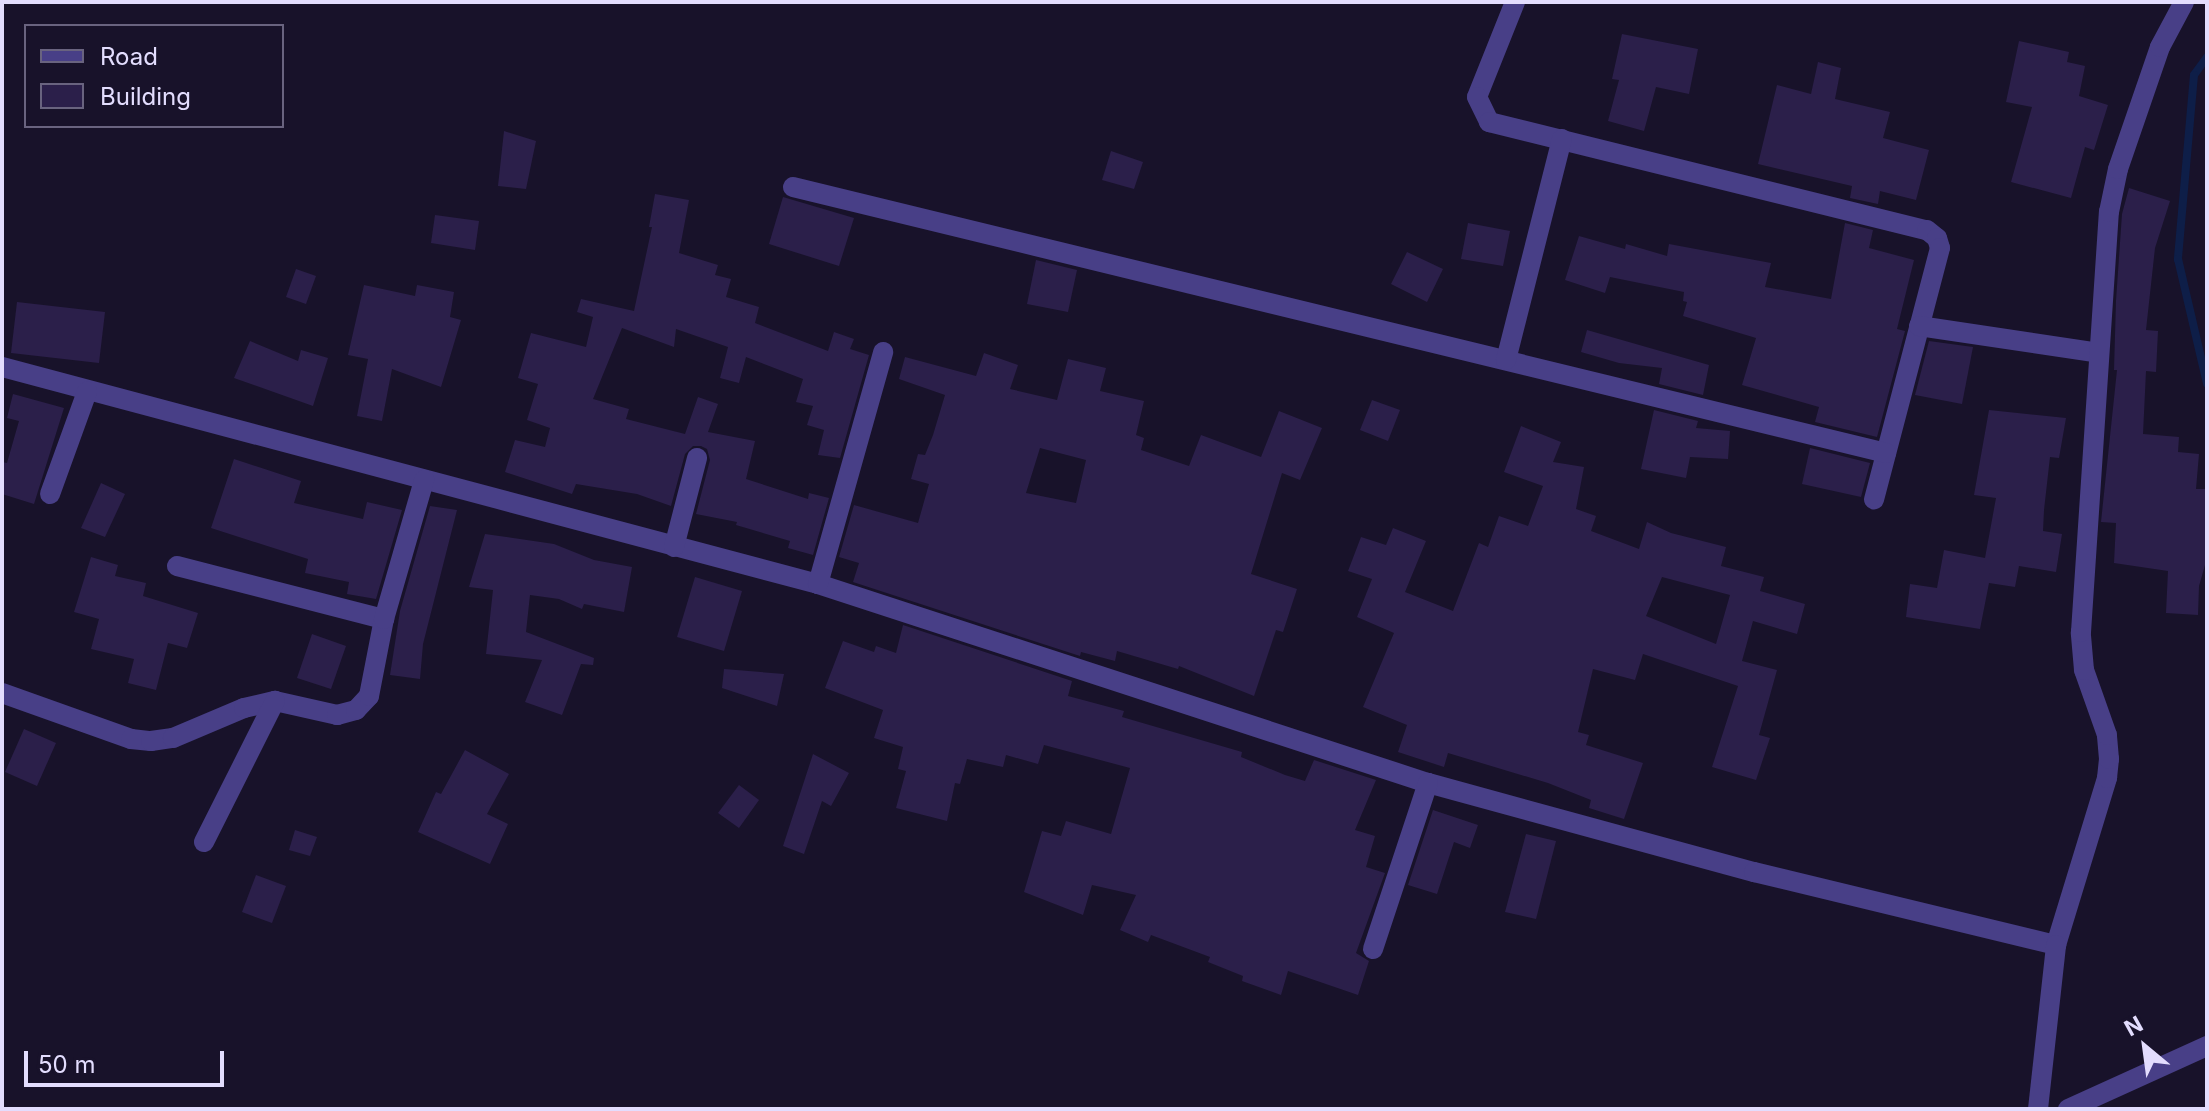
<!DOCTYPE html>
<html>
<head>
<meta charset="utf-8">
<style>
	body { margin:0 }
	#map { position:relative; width:2209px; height:1111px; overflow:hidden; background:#18122a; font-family:Inter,sans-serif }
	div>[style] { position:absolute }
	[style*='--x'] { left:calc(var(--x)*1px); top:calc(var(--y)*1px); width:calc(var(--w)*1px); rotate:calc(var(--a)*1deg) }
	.stream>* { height:8px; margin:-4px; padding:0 4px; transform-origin:4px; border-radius:4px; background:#0e1e48 }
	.building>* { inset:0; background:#2b1f4a }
	.minor>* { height:20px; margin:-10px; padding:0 10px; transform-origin:10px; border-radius:10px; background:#483f87 }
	span { translate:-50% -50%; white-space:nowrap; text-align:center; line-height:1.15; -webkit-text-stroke:6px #18122a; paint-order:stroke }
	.frame { position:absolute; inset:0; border:4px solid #e3ddfe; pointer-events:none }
	.legend { position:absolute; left:24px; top:24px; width:260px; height:104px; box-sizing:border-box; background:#18122a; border:2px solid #69637f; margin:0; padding:10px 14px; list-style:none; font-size:24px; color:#e3ddfe }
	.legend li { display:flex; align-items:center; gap:16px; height:40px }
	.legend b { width:40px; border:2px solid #69637f }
	.north { position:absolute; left:2105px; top:1007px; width:80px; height:80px; -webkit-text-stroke:6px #18122a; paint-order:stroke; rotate:331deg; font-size:22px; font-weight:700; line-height:32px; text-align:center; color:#e3ddfe }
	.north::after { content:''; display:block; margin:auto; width:28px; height:36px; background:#e3ddfe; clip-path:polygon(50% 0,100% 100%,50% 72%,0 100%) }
	.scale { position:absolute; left:24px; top:1051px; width:200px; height:36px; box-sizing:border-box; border:4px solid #e3ddfe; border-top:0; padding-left:10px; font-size:24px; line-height:28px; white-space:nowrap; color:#e3ddfe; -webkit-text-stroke:6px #18122a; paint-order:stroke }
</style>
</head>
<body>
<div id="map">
	<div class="stream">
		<i style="--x:2207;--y:57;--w:22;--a:126"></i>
		<i style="--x:2194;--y:75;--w:185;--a:95"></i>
		<i style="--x:2178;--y:259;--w:128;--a:76.9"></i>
	</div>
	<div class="building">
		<i style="clip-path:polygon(1622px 34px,1698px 49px,1689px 94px,1656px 87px,1644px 131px,1608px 121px,1619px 80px,1612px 79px)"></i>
		<i style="clip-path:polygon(2019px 41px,2069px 52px,2067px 62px,2085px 66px,2079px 96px,2108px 105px,2094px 150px,2085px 147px,2071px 198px,2011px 182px,2032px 107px,2006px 102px)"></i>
		<i style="clip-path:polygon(1818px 62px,1841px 68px,1835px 99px,1890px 112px,1883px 138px,1929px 150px,1916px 200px,1880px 191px,1878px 204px,1850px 198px,1852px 186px,1758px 164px,1777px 85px,1811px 94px)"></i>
		<i style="clip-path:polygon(504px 131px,536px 141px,526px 189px,498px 186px)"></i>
		<i style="clip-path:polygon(1111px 151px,1143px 162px,1134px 189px,1102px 180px)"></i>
		<i style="clip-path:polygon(2129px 188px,2170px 201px,2155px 248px,2146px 330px,2158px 331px,2156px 372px,2146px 371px,2143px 434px,2179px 437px,2178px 452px,2199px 454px,2196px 489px,2207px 489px,2207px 558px,2199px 586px,2198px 615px,2166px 613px,2168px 571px,2114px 563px,2116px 523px,2101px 522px,2117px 370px,2114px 370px,2116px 301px,2122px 214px)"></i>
		<i style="clip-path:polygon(655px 194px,689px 200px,679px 253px,718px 265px,715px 275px,731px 279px,726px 297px,759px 307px,755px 323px,828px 351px,834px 332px,854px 339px,850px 349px,869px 355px,840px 458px,818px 455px,824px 430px,807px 425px,813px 406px,796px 402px,803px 379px,746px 357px,739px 383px,720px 378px,728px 347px,676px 329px,674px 347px,622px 328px,593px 399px,629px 409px,626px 419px,685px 434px,698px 397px,718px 404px,708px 432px,755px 441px,746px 479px,808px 499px,809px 493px,829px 498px,813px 555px,788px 548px,790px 541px,736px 525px,737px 522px,696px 514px,710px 460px,707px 449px,701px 446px,693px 446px,685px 454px,671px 506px,637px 494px,576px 484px,572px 494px,505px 472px,515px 440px,545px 447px,550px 428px,527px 420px,538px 384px,518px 378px,531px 333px,586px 347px,593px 317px,577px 312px,581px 299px,634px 311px,652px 227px,649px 227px)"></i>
		<i style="clip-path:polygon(783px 197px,854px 218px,839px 266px,769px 244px)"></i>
		<i style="clip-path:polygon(435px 215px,479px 221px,475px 250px,431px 243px)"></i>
		<i style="clip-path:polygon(1468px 223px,1510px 231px,1503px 266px,1461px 259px)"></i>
		<i style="clip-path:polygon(1845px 223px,1873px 230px,1869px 248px,1914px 260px,1897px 329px,1905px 331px,1877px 437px,1815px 422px,1819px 407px,1742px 385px,1756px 338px,1683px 316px,1687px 302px,1683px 301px,1684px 292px,1610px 277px,1605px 293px,1565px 280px,1579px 236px,1625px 249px,1626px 244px,1667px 256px,1669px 244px,1771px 263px,1765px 287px,1831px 299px)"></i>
		<i style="clip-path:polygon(1407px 252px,1443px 269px,1427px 302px,1391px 284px)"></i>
		<i style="clip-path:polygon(1036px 260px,1077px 270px,1068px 312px,1027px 304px)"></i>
		<i style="clip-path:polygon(296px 269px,316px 276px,306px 304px,286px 297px)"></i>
		<i style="clip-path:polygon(364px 285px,415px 296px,417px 285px,454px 292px,450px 317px,461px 320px,441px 387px,392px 369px,382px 421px,357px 416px,368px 359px,348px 355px)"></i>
		<i style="clip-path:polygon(17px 302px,105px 312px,99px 363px,11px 353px)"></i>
		<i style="clip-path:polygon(1587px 330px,1709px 365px,1703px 395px,1659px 384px,1662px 368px,1619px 363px,1581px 352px)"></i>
		<i style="clip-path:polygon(250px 341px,298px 361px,301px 350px,328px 358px,313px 406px,234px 378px)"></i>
		<i style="clip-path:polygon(1929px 341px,1973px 347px,1962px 404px,1915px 395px)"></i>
		<i style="clip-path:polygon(evenodd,984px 353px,1018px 365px,1010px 389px,1057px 400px,1068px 359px,1106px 368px,1100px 391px,1144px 401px,1136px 435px,1144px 438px,1141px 450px,1189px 466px,1201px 435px,1261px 457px,1279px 411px,1322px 428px,1300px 480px,1282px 473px,1251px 574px,1297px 589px,1283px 632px,1276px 630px,1254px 696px,1179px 666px,1178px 669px,1117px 651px,1115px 661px,1081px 652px,1080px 656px,853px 582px,859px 563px,839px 557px,854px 505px,918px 523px,929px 484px,911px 479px,918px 454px,925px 455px,933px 435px,945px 395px,899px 379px,905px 357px,976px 376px,984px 353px,1040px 448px,1086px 460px,1076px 503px,1026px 493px,1040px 448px)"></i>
		<i style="clip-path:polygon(13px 394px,64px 408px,34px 504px,2px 494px,2px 462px,7px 463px,19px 421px,7px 418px)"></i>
		<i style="clip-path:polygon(1372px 400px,1400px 410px,1388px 441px,1360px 430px)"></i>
		<i style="clip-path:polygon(1654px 410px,1698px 421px,1696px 428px,1730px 431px,1728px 459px,1690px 457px,1686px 478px,1641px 469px)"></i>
		<i style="clip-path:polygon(1989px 410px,2066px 418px,2059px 458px,2050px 457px,2044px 510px,2043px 531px,2062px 534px,2056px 572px,2019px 566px,2015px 587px,1989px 583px,1980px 629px,1906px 617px,1910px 584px,1937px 588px,1944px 550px,1985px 558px,1996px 498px,1974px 495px)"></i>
		<i style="clip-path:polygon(evenodd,1521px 426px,1561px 442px,1553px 462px,1584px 467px,1576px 509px,1596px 516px,1591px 531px,1639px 549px,1647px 522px,1671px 533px,1726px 547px,1721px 566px,1764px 577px,1760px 591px,1805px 604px,1797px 634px,1753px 621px,1742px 661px,1777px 670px,1759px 735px,1770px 738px,1756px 780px,1712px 767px,1738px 686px,1643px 654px,1635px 680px,1593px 669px,1578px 732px,1589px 735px,1586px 745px,1643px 763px,1624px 819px,1589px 808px,1591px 800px,1548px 783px,1448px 753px,1444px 767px,1398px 752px,1407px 725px,1363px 707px,1394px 633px,1357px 617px,1372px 579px,1348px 571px,1361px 537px,1386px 545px,1393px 528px,1426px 541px,1405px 592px,1453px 611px,1479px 543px,1488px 547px,1499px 516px,1528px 526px,1543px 486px,1504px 472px,1521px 426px,1662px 577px,1730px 595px,1716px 644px,1646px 616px,1662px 577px)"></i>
		<i style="clip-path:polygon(1810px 448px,1870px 463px,1861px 497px,1802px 484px)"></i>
		<i style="clip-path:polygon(234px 459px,301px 481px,294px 503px,363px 519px,367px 502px,402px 510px,376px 599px,347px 594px,349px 582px,305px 573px,308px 559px,211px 528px)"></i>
		<i style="clip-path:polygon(101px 483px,125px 494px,105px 537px,81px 528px)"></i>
		<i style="clip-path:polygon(430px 506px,457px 510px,423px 644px,420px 679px,390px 675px,400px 611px)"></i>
		<i style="clip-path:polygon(485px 534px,554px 544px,594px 560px,632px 567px,624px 612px,584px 604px,582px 609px,559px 599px,530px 595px,526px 632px,594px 658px,593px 665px,581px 664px,562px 715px,525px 702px,542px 660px,486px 654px,493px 590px,469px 587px)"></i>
		<i style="clip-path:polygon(91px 557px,118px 565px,115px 576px,146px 583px,143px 596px,198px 613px,187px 648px,168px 643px,156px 690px,128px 683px,134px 659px,91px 649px,99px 619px,74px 612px)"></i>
		<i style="clip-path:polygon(695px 577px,742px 591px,724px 651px,677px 637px)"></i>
		<i style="clip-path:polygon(903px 625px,1072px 681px,1068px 696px,1124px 711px,1122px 717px,1242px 752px,1241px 757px,1285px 775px,1305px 781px,1314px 760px,1376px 780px,1355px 830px,1375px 836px,1366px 867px,1385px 873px,1356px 953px,1369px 961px,1358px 995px,1288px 971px,1281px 995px,1242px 981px,1243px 976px,1208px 962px,1210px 957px,1151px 935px,1148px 942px,1120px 930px,1136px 895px,1092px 885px,1083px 915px,1024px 892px,1042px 831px,1061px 836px,1066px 821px,1111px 834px,1130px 768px,1044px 745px,1038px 764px,1006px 755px,1003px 767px,967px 759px,960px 784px,955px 783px,947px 821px,896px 808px,906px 771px,898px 769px,903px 747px,874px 738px,883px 710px,825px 688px,843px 641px,874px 652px,876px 646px,896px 653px)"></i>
		<i style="clip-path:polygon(312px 634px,346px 646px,331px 689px,297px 678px)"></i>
		<i style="clip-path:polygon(724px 669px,784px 674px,777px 706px,722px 688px)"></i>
		<i style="clip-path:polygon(24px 729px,56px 743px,37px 786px,5px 772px)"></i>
		<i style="clip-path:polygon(465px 750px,509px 774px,487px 814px,508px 824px,490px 864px,418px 832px,436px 792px,441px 794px)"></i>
		<i style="clip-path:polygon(813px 754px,849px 773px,831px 806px,822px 801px,804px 854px,783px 846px)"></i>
		<i style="clip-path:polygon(739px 785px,759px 800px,739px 828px,718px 813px)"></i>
		<i style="clip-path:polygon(1433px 810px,1478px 825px,1470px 848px,1454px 842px,1437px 894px,1408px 885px)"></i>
		<i style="clip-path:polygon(295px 830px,317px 837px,310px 856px,289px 850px)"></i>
		<i style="clip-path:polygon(1526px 834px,1556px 841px,1536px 919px,1505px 912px)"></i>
		<i style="clip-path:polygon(256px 875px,286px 886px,272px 923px,242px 912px)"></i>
	</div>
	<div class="minor">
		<i style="--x:1515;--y:2;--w:102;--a:111.8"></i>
		<i style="--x:1477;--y:97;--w:28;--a:64"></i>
		<i style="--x:1489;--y:122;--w:451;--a:13.9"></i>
		<i style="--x:1927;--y:230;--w:13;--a:39"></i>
		<i style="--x:1937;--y:238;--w:10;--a:73"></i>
		<i style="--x:1940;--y:248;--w:260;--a:104.7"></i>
		<i style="--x:793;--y:187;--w:1125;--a:13.68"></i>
		<i style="--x:1919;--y:326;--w:182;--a:8.5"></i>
		<i style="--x:1506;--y:360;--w:228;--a:-75.8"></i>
		<i style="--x:2;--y:367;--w:844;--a:14.89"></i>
		<i style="--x:818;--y:584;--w:642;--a:18.07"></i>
		<i style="--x:1428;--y:783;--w:338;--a:15.3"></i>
		<i style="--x:1754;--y:872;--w:311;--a:13.6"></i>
		<i style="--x:2056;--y:945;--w:175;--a:-73"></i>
		<i style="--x:2107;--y:778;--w:19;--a:-84"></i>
		<i style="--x:2109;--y:759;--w:24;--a:-95"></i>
		<i style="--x:2107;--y:735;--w:69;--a:-109.5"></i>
		<i style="--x:2084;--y:670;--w:38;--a:-95"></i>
		<i style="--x:2081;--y:632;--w:421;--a:-86.2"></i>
		<i style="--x:2109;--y:212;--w:44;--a:-78.2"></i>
		<i style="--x:2118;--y:169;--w:129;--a:-71"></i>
		<i style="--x:2160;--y:47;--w:51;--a:-61.9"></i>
		<i style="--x:50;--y:494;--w:109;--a:-70.1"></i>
		<i style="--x:674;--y:547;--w:92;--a:-75.5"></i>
		<i style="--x:177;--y:566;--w:214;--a:14.4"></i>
		<i style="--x:818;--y:584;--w:241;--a:-74.3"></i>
		<i style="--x:2;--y:693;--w:137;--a:19.6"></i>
		<i style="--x:131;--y:739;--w:20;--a:6"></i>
		<i style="--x:151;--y:741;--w:22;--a:-8"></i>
		<i style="--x:173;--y:738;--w:77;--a:-22.9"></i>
		<i style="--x:244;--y:708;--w:32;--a:-13"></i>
		<i style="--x:275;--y:701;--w:64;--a:12.7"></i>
		<i style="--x:337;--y:715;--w:20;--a:-15"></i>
		<i style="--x:356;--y:710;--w:19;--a:-47"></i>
		<i style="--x:369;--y:696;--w:78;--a:-79"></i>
		<i style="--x:384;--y:619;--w:145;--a:-73.9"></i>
		<i style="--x:204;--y:842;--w:158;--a:-63.3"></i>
		<i style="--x:1373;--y:949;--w:175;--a:-71.7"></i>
		<i style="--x:2038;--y:1109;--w:165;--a:-83.7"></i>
		<i style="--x:2068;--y:1109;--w:153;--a:-24.4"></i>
	</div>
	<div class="frame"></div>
	<ul class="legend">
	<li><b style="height:10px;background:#483f87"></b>Road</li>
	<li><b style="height:22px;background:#2b1f4a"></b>Building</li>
	</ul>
	<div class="north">N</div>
	<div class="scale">50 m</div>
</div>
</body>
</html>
